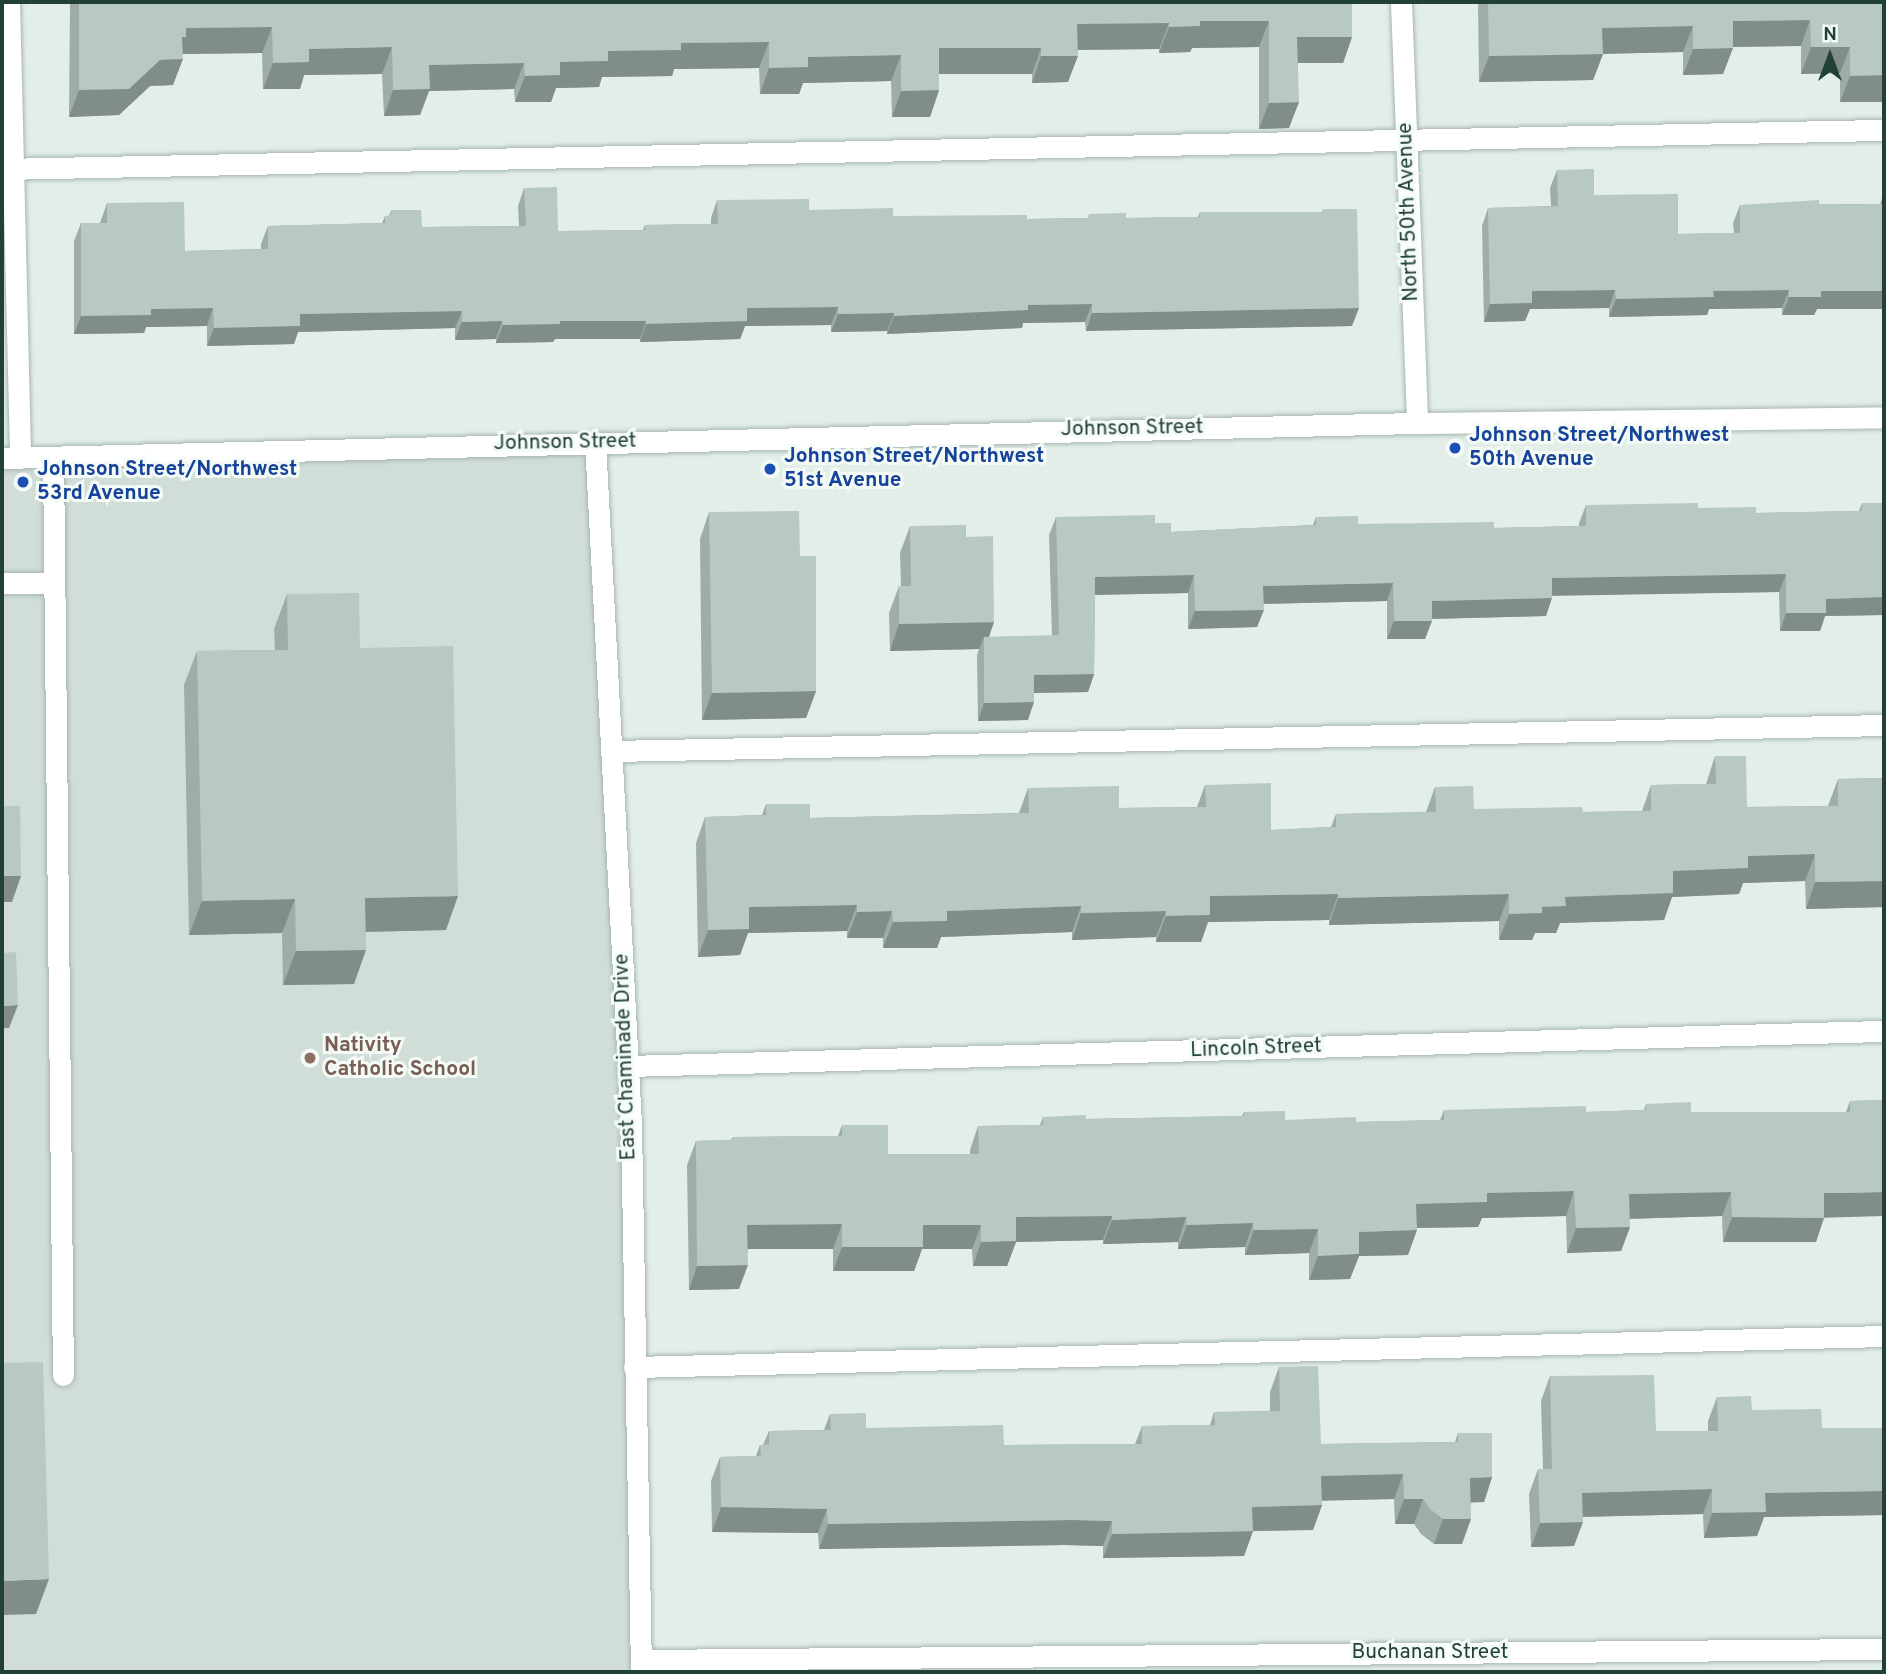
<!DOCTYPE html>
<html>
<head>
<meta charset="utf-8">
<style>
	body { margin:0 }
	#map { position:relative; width:1886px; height:1674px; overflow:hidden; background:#e3eee8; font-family:Overpass,sans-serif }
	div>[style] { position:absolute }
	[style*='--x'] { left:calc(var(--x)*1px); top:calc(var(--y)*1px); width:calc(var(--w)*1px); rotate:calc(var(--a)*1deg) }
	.built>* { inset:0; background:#d1ded7 }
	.roads { filter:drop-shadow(0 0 2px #a5b7af) drop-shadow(0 0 2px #a5b7af) }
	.lane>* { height:21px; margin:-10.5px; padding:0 10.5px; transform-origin:10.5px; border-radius:10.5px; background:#fff }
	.street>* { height:21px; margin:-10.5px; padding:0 10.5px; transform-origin:10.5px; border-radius:10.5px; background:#fff }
	.secondary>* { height:21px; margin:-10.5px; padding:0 10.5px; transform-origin:10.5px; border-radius:10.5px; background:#fff }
	.wall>* { inset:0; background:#9eada6 }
	.shaded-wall>* { inset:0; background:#818d87 }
	.building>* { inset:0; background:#b8c9c1 }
	.dots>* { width:19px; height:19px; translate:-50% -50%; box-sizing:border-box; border:4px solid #f4faf6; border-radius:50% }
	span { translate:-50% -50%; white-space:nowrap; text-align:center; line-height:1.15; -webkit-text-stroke:6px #f4faf6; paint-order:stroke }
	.street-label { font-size:21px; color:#214135 }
	.transit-label { font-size:21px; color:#164399; font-weight:700 }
	.left { translate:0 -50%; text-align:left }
	.education-label { font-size:21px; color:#785e54; font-weight:700 }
	.frame { position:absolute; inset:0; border:4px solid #214135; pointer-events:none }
	.north { position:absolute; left:1795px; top:21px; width:70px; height:70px; -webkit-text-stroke:5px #f4faf6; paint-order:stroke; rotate:0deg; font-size:19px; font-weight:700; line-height:28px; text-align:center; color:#214135 }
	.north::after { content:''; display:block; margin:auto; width:24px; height:32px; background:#214135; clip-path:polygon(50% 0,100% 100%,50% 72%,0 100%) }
</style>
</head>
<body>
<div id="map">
	<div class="built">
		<i style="clip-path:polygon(595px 442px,641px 1672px,2px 1672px,2px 457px)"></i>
	</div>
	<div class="roads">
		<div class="lane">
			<i style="--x:2;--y:169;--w:1882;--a:-1.19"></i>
			<i style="--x:53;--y:457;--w:918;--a:89.38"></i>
			<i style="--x:2;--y:583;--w:52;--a:0"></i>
			<i style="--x:612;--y:751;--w:1272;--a:-1.17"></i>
			<i style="--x:634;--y:1367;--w:1250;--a:-1.42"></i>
		</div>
		<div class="street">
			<i style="--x:9;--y:2;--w:456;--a:88.6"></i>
			<i style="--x:1401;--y:2;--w:421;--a:87.8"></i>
			<i style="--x:595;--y:442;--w:684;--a:86.98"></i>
			<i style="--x:631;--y:1125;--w:547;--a:88.95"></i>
			<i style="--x:628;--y:1066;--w:1256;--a:-1.6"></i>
			<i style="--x:641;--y:1660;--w:1243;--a:-0.51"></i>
		</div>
		<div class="secondary">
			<i style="--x:2;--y:458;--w:1415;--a:-1.42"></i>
			<i style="--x:1417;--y:423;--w:467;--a:-0.7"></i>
		</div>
	</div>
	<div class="wall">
		<i style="clip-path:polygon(70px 2px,1352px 2px,1352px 37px,1343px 63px,1298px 63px,1289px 128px,1259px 129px,1259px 47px,1192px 48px,1190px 52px,1159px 53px,1159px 49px,1078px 50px,1068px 82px,1032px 83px,1032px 74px,939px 74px,939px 90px,930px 117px,892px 117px,891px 81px,803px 83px,799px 94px,760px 94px,759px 68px,674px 69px,672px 76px,602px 77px,599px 87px,556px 88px,551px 102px,515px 102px,514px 89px,429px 91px,420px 115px,384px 116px,382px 74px,304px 75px,300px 89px,263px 89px,262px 53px,182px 54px,173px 85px,150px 86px,119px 115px,69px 117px)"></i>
		<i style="clip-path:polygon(1478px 2px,1884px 2px,1884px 102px,1840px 102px,1840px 73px,1801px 74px,1801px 46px,1733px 47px,1723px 74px,1683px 75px,1683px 52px,1603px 54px,1593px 80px,1479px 82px)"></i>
		<i style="clip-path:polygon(1557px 170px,1594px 195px,1678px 234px,1734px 233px,1733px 223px,1740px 205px,1880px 204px,1884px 192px,1884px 309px,1817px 309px,1814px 315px,1782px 315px,1782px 308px,1709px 309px,1707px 315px,1609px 317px,1609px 308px,1530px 309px,1525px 321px,1484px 322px,1482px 226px,1488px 208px,1551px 206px,1550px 188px)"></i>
		<i style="clip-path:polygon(524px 188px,558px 231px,643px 230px,645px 225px,711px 224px,711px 218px,717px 200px,809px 210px,893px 216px,1027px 219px,1088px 218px,1089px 214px,1126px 218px,1198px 217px,1200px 212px,1322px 212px,1323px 209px,1352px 326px,1086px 331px,1085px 322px,1023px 323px,1022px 328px,887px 334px,887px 331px,831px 332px,831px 325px,745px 326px,740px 339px,640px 342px,640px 339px,555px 339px,553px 342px,496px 343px,496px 339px,455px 340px,455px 328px,298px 332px,294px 344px,207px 346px,207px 326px,146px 327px,144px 333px,74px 334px,74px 241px,81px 223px,100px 223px,107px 203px,185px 251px,261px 249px,261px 244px,268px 226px,382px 223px,385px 216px,389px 216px,391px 210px,422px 227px,519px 226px,518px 206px)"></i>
		<i style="clip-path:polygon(1862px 503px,1884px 503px,1884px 615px,1825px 616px,1820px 631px,1780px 631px,1779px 592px,1552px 595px,1546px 616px,1432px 619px,1425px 639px,1387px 639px,1387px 601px,1263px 604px,1257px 627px,1188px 629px,1188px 593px,1095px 595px,1094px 674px,1088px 692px,1034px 693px,1028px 720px,978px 721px,977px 655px,979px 649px,890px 651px,889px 613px,899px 586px,901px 586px,900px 553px,910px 526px,966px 537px,989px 637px,1052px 636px,1049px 535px,1056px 517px,1155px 523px,1171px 532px,1313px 525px,1316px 517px,1358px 524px,1494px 528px,1579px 526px,1579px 523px,1586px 505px,1698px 508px,1756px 513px,1859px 511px)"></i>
		<i style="clip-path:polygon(709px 512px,816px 691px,806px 718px,702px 720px,700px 539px)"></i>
		<i style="clip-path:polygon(287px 594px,360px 648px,446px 930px,366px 932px,354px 984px,283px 985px,282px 933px,189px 935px,184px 685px,197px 651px,275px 650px,274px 629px)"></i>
		<i style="clip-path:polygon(1715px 756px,1747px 807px,1828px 806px,1838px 779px,1883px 778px,1884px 774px,1884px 907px,1806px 909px,1805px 881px,1743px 883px,1739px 894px,1672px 897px,1664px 920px,1560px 923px,1556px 933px,1535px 933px,1532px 940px,1499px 940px,1499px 921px,1329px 925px,1329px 920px,1208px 922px,1201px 942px,1156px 942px,1156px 937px,1072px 940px,1072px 932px,941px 937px,937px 948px,883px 948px,883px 938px,847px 938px,847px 931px,748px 933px,740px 955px,698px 957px,696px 843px,705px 817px,762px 815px,766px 804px,810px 818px,1019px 813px,1028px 788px,1119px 808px,1197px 807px,1205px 785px,1271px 830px,1331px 827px,1336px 814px,1426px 812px,1435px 787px,1474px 809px,1583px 812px,1642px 811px,1651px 785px,1706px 784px)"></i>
		<i style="clip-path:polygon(1884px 1100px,1824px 1217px,1816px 1242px,1723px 1242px,1722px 1216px,1629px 1219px,1630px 1227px,1621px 1251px,1567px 1253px,1566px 1216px,1482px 1218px,1478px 1227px,1417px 1228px,1408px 1255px,1359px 1256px,1350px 1279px,1309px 1280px,1309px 1253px,1245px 1255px,1245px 1247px,1178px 1249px,1178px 1242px,1103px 1244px,1103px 1240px,1016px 1242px,1007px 1266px,973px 1266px,972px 1249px,922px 1249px,914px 1271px,833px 1271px,833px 1249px,748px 1249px,739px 1289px,689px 1290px,687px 1165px,696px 1141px,731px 1140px,733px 1137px,838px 1136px,842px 1125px,888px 1154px,970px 1154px,970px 1150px,978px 1126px,1040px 1125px,1043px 1117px,1086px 1119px,1242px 1116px,1244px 1112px,1285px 1120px,1356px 1122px,1440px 1120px,1444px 1110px,1586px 1112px,1644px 1110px,1646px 1104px,1691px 1112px,1846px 1112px,1850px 1101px)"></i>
		<i style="clip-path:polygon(1279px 1367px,1321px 1444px,1455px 1442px,1458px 1433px,1492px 1477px,1484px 1502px,1471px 1502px,1462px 1544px,1434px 1544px,1421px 1534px,1414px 1524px,1395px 1524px,1394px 1499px,1322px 1500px,1322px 1505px,1313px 1530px,1253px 1531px,1244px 1556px,1103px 1558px,1103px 1546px,1064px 1545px,819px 1549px,818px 1533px,712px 1532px,711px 1481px,720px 1457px,756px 1456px,760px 1445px,763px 1445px,769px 1431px,824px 1430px,830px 1414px,866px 1428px,1004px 1445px,1135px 1444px,1142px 1426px,1210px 1425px,1214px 1412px,1270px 1411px,1270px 1392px)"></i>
		<i style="clip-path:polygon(1550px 1376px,1656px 1431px,1708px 1431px,1708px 1421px,1717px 1397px,1752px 1410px,1822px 1428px,1882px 1428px,1882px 1420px,1884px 1414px,1884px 1533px,1884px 1515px,1764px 1517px,1757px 1536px,1704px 1538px,1703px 1514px,1583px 1517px,1574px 1546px,1531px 1547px,1529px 1494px,1538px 1469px,1543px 1469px,1541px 1401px)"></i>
	</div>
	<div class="shaded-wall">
		<i style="clip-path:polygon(1810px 20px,1801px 46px,1723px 47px,1733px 21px)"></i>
		<i style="clip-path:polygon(1200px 21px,1269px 21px,1259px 47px,1192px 48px,1190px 52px,1159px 53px,1169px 27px)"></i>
		<i style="clip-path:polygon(1169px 23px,1159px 49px,1068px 50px,1077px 24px)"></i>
		<i style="clip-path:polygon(1693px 26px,1683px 52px,1593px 54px,1602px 28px)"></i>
		<i style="clip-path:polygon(272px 27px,262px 53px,180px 54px,183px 59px,173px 85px,150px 86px,119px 115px,69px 117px,79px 90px,186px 28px)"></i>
		<i style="clip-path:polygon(1297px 37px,1352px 37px,1343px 63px,1288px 63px)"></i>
		<i style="clip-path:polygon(769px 42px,759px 68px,674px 69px,672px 76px,602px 77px,599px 87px,556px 88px,551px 102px,515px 102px,525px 76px,560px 62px,608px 51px,681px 43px)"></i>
		<i style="clip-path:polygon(392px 47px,382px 74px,304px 75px,300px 89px,263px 89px,273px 63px,309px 49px)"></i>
		<i style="clip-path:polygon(1811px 47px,1850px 47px,1840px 73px,1801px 74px)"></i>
		<i style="clip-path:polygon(939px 48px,1041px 48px,1032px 74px,929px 74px)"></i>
		<i style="clip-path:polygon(1733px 48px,1723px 74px,1683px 75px,1693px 49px)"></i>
		<i style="clip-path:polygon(1603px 54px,1593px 80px,1479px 82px,1489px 56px)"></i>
		<i style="clip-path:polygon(901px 55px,891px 81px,803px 83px,799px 94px,760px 94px,769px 68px,808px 57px)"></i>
		<i style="clip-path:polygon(1041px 56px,1078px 56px,1068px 82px,1032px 83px)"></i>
		<i style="clip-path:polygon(524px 63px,514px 89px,429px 91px,420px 115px,384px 116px,393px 90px,429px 65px)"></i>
		<i style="clip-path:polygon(1884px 75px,1884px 102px,1840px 102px,1850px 76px)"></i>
		<i style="clip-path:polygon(939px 90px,930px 117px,892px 117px,901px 91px)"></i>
		<i style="clip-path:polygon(1299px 102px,1289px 128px,1259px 129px,1269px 103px)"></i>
		<i style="clip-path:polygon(1615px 290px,1609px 308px,1530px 309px,1525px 321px,1484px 322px,1490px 304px,1532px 291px)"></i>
		<i style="clip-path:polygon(1789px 290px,1782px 308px,1709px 309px,1707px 315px,1609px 317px,1616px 299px,1713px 291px)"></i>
		<i style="clip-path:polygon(1821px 291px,1884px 291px,1884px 309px,1817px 309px,1814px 315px,1782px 315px,1789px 297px)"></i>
		<i style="clip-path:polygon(1092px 304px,1085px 322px,1023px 323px,1022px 328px,887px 334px,894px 316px,1028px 305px)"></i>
		<i style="clip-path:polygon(838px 307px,831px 325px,745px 326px,740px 339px,640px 342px,646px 324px,747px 308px)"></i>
		<i style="clip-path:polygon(213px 308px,207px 326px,146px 327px,144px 333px,74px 334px,81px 316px,151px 309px)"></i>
		<i style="clip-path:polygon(1359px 308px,1352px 326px,1086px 331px,1092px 313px)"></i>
		<i style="clip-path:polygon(462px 311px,455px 328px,298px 332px,294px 344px,207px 346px,214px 328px,300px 314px)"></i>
		<i style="clip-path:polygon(894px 313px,887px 331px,831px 332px,838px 314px)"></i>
		<i style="clip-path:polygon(502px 321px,496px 339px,455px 340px,462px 322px)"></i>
		<i style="clip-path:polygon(560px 321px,646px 321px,640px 339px,555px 339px,553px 342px,496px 343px,503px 325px)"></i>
		<i style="clip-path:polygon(1786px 574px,1779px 592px,1545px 596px,1552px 578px)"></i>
		<i style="clip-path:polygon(1194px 575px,1188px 593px,1088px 595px,1095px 577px)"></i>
		<i style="clip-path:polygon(1393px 583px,1387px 601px,1256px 604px,1263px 586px)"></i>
		<i style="clip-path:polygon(1884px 597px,1884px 615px,1825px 616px,1820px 631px,1780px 631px,1786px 613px,1826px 599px)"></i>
		<i style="clip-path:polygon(1552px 598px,1546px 616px,1425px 619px,1432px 601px)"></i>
		<i style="clip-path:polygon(1264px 610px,1257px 627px,1188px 629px,1195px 611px)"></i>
		<i style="clip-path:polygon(1394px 621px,1432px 621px,1425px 639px,1387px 639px)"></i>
		<i style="clip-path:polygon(994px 622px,985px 649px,984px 637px,979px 649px,890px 651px,899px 624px)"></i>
		<i style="clip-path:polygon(1094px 674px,1088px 692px,1027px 693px,1034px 675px)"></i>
		<i style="clip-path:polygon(816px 691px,806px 718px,702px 720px,712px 693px)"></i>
		<i style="clip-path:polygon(1034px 702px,1028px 720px,978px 721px,984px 703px)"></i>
		<i style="clip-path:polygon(1815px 854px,1805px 881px,1743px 883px,1739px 894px,1672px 897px,1664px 920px,1560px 923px,1556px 933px,1535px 933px,1532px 940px,1499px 940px,1509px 914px,1542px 907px,1565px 897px,1673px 871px,1748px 856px)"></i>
		<i style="clip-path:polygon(2px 876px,21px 876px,12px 902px,2px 902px)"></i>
		<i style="clip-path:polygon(1884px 881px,1884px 907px,1806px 909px,1815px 882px)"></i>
		<i style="clip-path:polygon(1338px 894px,1329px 920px,1208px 922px,1201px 942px,1156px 942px,1166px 916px,1210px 896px)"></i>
		<i style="clip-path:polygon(1509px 894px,1499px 921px,1329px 925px,1338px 898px)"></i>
		<i style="clip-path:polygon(458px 896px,446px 930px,352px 932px,365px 898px)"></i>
		<i style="clip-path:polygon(295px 899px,282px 933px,189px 935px,202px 901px)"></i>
		<i style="clip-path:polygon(857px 905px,847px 931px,748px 933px,740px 955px,698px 957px,708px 930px,749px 907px)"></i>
		<i style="clip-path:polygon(1081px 906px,1072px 932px,941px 937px,937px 948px,883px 948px,893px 922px,947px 911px)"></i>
		<i style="clip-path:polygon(892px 911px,883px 938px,847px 938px,857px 912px)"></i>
		<i style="clip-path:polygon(1166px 911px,1156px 937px,1072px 940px,1081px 913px)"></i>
		<i style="clip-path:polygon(366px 950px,354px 984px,283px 985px,296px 951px)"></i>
		<i style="clip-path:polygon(18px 1005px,9px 1028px,2px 1028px,2px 1006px)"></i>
		<i style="clip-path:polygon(1574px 1191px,1566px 1216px,1482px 1218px,1478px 1227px,1407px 1228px,1416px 1204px,1487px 1193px)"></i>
		<i style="clip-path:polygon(1731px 1192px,1722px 1216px,1620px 1219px,1629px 1194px)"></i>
		<i style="clip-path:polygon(1884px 1192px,1884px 1216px,1815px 1218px,1824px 1193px)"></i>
		<i style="clip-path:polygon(1112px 1216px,1103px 1240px,1016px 1242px,1007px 1266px,973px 1266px,981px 1242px,1016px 1217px)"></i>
		<i style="clip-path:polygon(1186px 1217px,1178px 1242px,1103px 1244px,1112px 1220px)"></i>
		<i style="clip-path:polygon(1732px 1217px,1824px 1218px,1816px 1242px,1723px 1242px)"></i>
		<i style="clip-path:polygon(1253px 1223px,1245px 1247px,1178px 1249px,1187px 1225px)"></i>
		<i style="clip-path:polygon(842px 1224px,833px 1249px,738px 1249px,747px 1225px)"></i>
		<i style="clip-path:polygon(923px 1225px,981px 1225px,972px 1249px,922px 1249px,914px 1271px,833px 1271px,842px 1247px)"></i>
		<i style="clip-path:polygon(1630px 1227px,1621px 1251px,1567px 1253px,1576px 1228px)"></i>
		<i style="clip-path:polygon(1318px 1229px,1309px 1253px,1245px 1255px,1254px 1230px)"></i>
		<i style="clip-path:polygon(1417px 1230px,1408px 1255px,1359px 1256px,1350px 1279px,1309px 1280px,1318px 1256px,1359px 1232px)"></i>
		<i style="clip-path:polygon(748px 1265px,739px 1289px,689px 1290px,697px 1266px)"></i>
		<i style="clip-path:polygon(1403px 1474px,1394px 1499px,1312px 1501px,1321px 1476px)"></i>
		<i style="clip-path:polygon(1492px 1477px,1484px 1502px,1461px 1503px,1470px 1478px)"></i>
		<i style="clip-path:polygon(1712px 1489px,1703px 1514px,1573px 1517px,1582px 1493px)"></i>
		<i style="clip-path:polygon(1884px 1491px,1884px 1515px,1764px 1517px,1757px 1536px,1704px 1538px,1712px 1513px,1765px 1493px)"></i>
		<i style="clip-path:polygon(1404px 1499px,1423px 1499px,1414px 1524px,1395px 1524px)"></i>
		<i style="clip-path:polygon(1322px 1505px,1313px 1530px,1243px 1531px,1252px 1507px)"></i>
		<i style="clip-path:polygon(721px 1507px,827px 1509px,818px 1533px,712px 1532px)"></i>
		<i style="clip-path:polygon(1443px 1519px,1471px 1519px,1462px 1544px,1434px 1544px)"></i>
		<i style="clip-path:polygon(1073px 1520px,1112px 1521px,1103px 1546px,1064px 1545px,819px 1549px,828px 1524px)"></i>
		<i style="clip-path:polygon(1583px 1522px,1574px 1546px,1531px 1547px,1540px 1523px)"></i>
		<i style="clip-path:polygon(1253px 1531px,1244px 1556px,1103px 1558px,1112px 1534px)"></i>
		<i style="clip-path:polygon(49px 1579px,36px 1614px,2px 1615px,2px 1581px)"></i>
	</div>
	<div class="building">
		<i style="clip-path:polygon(79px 2px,1352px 2px,1352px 37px,1297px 37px,1299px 102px,1269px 103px,1269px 21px,1200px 21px,1200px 26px,1169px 27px,1169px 23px,1077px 24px,1078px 56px,1041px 56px,1041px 48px,939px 48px,939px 90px,901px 91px,901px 55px,808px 57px,808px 67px,769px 68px,769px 42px,681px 43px,681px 50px,608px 51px,608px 61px,560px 62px,560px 75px,525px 76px,524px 63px,429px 65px,430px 89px,393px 90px,392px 47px,309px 49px,309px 62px,273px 63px,272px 27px,186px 28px,186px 37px,182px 37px,183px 59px,160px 60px,129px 89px,79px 90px)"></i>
		<i style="clip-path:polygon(1488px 2px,1884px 2px,1884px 75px,1850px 76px,1850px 47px,1811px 47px,1810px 20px,1733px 21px,1733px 48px,1693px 49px,1693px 26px,1602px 28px,1603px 54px,1489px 56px)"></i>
		<i style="clip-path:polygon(1594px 169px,1594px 195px,1678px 194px,1678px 234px,1740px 233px,1740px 205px,1819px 200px,1819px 205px,1884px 204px,1884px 291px,1821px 291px,1821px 297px,1789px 297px,1789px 290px,1713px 291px,1714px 297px,1616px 299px,1615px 290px,1532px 291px,1532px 303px,1490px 304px,1488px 208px,1558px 206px,1557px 170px)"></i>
		<i style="clip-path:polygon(557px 187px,558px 231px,645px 230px,645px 225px,718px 224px,717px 200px,809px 199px,809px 210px,893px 208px,893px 216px,1027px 215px,1027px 219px,1089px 218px,1089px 214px,1126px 213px,1126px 218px,1200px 217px,1200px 212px,1323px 212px,1323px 209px,1357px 209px,1359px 308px,1092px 313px,1092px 304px,1028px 305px,1028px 310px,894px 316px,894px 313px,838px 314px,838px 307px,747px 308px,747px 321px,646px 324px,646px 321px,560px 321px,560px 324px,503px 325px,502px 321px,462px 322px,462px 311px,300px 314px,300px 326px,214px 328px,213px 308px,151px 309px,151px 315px,81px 316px,81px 223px,107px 223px,107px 203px,184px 202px,185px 251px,268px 249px,268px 226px,385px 223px,385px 216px,391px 215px,391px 210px,421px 210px,422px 227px,526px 226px,524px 188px)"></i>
		<i style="clip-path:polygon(1698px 503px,1698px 508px,1756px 507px,1756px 513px,1862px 511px,1862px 503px,1884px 503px,1884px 597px,1826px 599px,1826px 613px,1786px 613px,1786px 574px,1552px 578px,1552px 598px,1432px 601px,1432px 621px,1394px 621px,1393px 583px,1263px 586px,1264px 610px,1195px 611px,1194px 575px,1095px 577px,1094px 674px,1034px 675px,1034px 702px,984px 703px,984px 637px,1059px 635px,1056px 517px,1155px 515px,1155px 523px,1171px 523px,1171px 532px,1316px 525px,1316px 517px,1358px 516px,1358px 524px,1494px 522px,1494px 528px,1586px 526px,1586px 505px)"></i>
		<i style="clip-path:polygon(799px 511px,800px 556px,816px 556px,816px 691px,712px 693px,709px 512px)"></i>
		<i style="clip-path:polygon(966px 525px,966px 537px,993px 536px,994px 622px,899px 624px,899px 586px,911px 586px,910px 526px)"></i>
		<i style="clip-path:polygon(359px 593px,360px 648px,453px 646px,458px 896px,365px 898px,366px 950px,296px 951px,295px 899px,202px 901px,197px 651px,288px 650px,287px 594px)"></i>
		<i style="clip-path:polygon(1715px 756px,1746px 756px,1747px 807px,1838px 806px,1838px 779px,1884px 778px,1884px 881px,1815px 882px,1815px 854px,1748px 856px,1748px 868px,1673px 871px,1673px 893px,1565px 897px,1566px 906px,1542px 907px,1542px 913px,1509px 914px,1509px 894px,1338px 898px,1338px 894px,1210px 896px,1210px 915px,1166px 916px,1166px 911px,1081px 913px,1081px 906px,947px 911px,947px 921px,893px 922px,892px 911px,857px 912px,857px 905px,749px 907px,749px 929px,708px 930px,705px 817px,766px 815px,766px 804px,810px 804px,810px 818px,1029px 813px,1028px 788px,1119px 786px,1119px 808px,1206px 807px,1205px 785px,1271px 783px,1271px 830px,1336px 827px,1336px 814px,1436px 812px,1435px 787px,1473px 786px,1474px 809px,1582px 807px,1583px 812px,1651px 811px,1651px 785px,1716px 784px)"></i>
		<i style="clip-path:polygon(2px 806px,20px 806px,21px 876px,2px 876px)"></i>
		<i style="clip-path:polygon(16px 952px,18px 1005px,2px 1006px,2px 953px)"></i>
		<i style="clip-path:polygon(1884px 1100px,1884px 1192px,1824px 1193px,1824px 1218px,1732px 1217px,1731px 1192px,1629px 1194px,1630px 1227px,1576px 1228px,1574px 1191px,1487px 1193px,1487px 1202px,1416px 1204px,1417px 1230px,1359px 1232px,1359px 1254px,1318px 1256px,1318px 1229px,1254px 1230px,1253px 1223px,1187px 1225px,1186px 1217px,1112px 1220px,1112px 1216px,1016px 1217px,1016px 1241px,981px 1242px,981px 1225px,923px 1225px,923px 1247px,842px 1247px,842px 1224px,747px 1225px,748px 1265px,697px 1266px,696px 1141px,733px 1140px,733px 1137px,842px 1136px,842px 1125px,888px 1125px,888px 1154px,979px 1154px,978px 1126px,1043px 1125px,1043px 1117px,1086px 1115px,1086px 1119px,1244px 1116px,1244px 1112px,1285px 1111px,1285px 1120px,1356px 1117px,1356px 1122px,1444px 1120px,1444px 1110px,1586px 1106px,1586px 1112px,1646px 1110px,1646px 1104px,1691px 1102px,1691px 1112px,1850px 1112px,1850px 1101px)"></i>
		<i style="clip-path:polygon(43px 1362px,49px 1579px,2px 1581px,2px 1363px)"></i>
		<i style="clip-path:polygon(1318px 1366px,1321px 1444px,1458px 1442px,1458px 1433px,1492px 1433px,1492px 1477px,1470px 1478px,1471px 1519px,1443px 1519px,1430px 1509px,1423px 1499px,1404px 1499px,1403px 1474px,1321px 1476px,1322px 1505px,1252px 1507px,1253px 1531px,1112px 1534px,1112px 1521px,1073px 1520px,828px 1524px,827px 1509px,721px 1507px,720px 1457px,761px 1456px,760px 1445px,769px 1444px,769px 1431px,831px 1430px,830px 1414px,866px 1413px,866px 1428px,1003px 1425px,1004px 1445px,1142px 1444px,1142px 1426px,1215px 1425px,1214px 1412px,1280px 1411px,1279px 1367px)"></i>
		<i style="clip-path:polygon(1654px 1375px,1656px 1431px,1718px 1431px,1717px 1397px,1751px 1396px,1752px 1410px,1821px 1409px,1822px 1428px,1884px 1428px,1884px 1491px,1765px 1493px,1766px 1512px,1712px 1513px,1712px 1489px,1582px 1493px,1583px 1522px,1540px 1523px,1538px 1469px,1552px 1469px,1550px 1376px)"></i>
	</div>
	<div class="dots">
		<i style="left:1455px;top:448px;background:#1a4fb4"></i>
		<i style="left:770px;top:469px;background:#1a4fb4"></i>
		<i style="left:23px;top:482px;background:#1a4fb4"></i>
		<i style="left:310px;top:1058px;background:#8d6e63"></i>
	</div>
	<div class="street-label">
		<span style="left:1409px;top:212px;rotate:-92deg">North 50th Avenue</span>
		<span style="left:1132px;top:429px;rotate:-1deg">Johnson Street</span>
		<span style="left:565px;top:443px;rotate:-1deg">Johnson Street</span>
		<span style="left:1256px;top:1049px;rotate:-2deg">Lincoln Street</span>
		<span style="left:626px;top:1057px;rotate:-92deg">East Chaminade Drive</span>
		<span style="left:1430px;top:1653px">Buchanan Street</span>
	</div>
	<div class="transit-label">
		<span class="left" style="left:1469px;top:448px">Johnson Street/Northwest<br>50th Avenue</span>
		<span class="left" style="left:784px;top:469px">Johnson Street/Northwest<br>51st Avenue</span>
		<span class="left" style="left:37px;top:482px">Johnson Street/Northwest<br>53rd Avenue</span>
	</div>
	<div class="education-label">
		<span class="left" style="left:324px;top:1058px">Nativity<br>Catholic School</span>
	</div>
	<div class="frame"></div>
	<div class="north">N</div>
</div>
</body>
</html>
